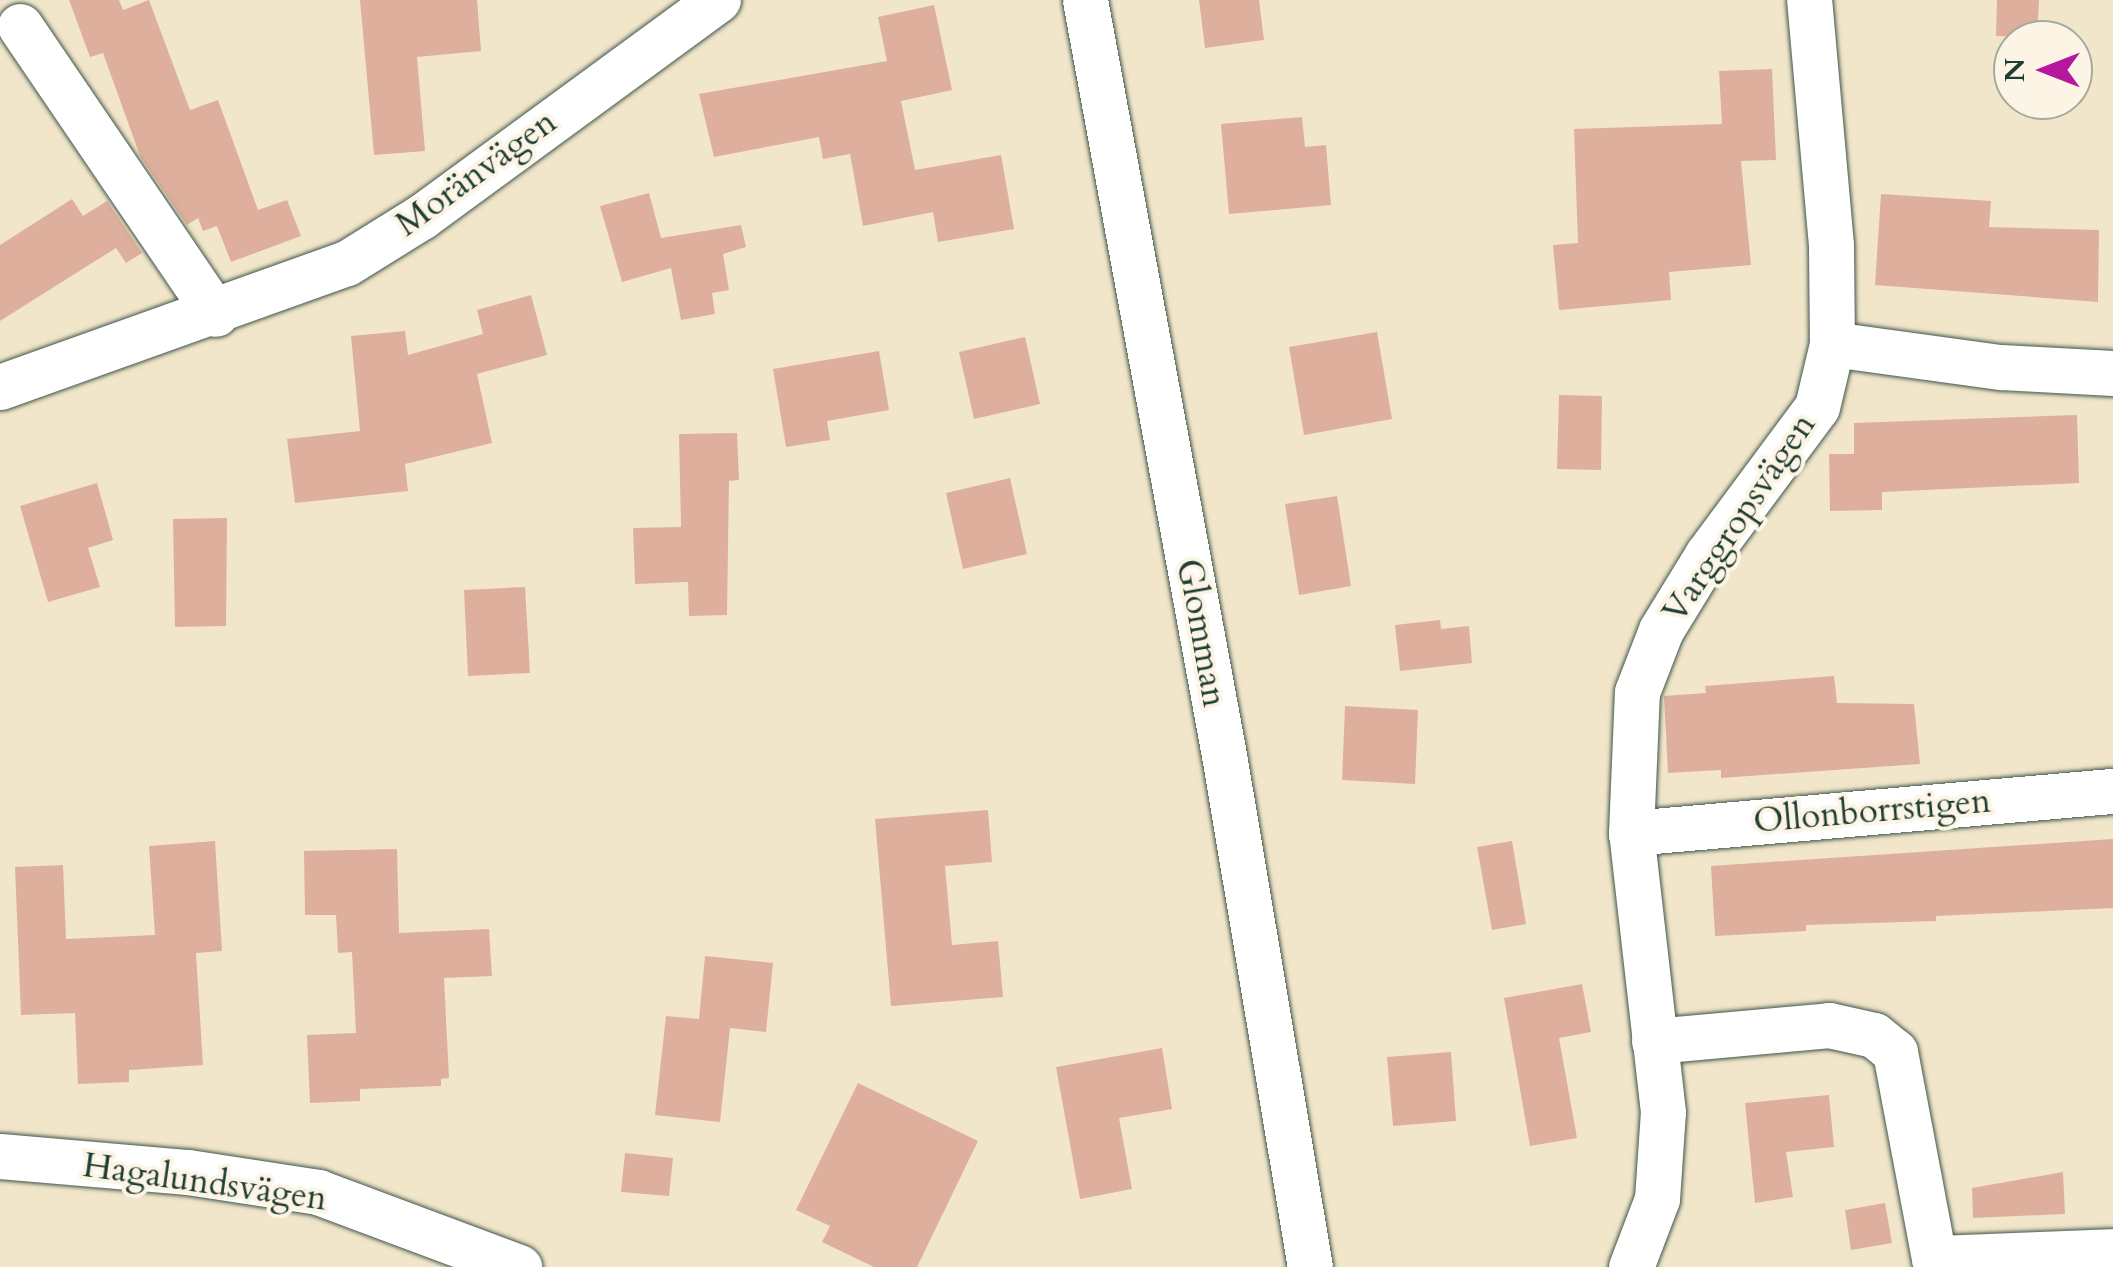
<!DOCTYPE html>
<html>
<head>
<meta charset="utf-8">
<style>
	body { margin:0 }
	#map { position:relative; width:2113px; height:1267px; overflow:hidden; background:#f2e6ca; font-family:Cardo,serif }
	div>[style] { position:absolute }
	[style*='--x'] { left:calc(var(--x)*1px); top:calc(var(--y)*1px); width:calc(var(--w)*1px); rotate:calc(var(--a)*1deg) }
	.building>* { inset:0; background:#dfaf9d }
	.roads { filter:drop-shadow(0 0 2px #3f564a) drop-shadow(0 0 2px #3f564a) }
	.minor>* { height:45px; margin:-22.5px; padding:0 22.5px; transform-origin:22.5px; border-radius:22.5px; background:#fff }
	span { translate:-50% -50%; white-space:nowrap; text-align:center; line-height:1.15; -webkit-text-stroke:8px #fcf5e5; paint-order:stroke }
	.street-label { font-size:35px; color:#1f3d34 }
	.north { position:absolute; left:1993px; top:20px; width:100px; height:100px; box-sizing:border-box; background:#fcf5e5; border:2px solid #a4ab9e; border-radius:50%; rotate:270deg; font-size:28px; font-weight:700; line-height:40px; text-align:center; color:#1f3d34 }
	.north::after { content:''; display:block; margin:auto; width:35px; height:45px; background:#b5179e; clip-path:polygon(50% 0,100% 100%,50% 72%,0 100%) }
</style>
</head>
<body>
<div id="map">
	<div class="building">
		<i style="clip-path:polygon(69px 0,119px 0,123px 10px,149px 0,190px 110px,218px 100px,258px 210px,287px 200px,301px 236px,231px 262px,217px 226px,203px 231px,198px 218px,187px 225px,140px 156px,103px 53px,90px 57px)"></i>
		<i style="clip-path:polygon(360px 0,477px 0,481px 51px,417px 57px,425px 151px,374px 155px)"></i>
		<i style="clip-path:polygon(1199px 0,1259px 0,1264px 40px,1205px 48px)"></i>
		<i style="clip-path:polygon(1997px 0,2039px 0,2037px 38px,1996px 36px)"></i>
		<i style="clip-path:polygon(934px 5px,952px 90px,901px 101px,915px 170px,1001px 155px,1014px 229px,938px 242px,933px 212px,863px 226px,850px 154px,823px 159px,819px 137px,714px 157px,699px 94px,887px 61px,878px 17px)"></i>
		<i style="clip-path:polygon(1772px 69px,1776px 160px,1741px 161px,1751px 265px,1669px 272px,1671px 300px,1559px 310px,1553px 245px,1578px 243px,1574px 129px,1722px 124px,1719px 71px)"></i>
		<i style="clip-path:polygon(1302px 117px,1305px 147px,1326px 145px,1331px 205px,1229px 214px,1221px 124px)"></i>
		<i style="clip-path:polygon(649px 193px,661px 238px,741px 225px,746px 247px,723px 254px,729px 290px,712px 293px,715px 314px,681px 320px,671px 268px,622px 282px,600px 206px)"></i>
		<i style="clip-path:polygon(1881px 194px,1991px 201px,1989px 227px,2099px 230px,2098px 302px,1875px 285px)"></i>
		<i style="clip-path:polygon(72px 199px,83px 216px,107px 201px,142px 253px,126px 263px,116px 248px,0 321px,0 245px)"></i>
		<i style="clip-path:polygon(531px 295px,547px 355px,477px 374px,492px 443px,405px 464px,408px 491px,295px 503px,287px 439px,360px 431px,351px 336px,405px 331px,408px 355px,483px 334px,477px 310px)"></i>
		<i style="clip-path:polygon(1377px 332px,1392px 419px,1304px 435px,1289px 347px)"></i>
		<i style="clip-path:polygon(1025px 337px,1040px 404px,974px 419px,959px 352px)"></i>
		<i style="clip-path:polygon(879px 351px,889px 410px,827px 421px,830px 440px,786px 447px,773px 369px)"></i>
		<i style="clip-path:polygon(1559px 395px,1602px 396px,1601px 470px,1557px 469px)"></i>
		<i style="clip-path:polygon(2077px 415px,2079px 483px,1882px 492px,1882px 510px,1830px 511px,1829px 454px,1854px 454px,1854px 423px)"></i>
		<i style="clip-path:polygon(737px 433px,739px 480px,729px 481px,727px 615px,689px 616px,688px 582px,635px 584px,633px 528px,681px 527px,679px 434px)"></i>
		<i style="clip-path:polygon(1010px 478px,1027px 554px,963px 569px,946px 493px)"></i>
		<i style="clip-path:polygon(97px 483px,113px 540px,88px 548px,100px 587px,48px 602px,20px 506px)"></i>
		<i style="clip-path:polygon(1337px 496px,1351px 586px,1299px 595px,1285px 504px)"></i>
		<i style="clip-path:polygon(227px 518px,226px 626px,175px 627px,173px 519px)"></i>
		<i style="clip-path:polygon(525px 587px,530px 673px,468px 676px,464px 590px)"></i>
		<i style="clip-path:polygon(1440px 620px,1441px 629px,1469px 626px,1472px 663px,1400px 671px,1395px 625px)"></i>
		<i style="clip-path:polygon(1834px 676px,1837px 703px,1914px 704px,1920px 764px,1721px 778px,1721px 770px,1668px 773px,1664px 696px,1706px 693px,1705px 686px)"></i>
		<i style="clip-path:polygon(1345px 706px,1418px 710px,1415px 784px,1342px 780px)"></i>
		<i style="clip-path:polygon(988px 810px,992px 862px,945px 866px,952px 945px,998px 941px,1003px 997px,891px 1006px,875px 819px)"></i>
		<i style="clip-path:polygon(2113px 839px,2113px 908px,1936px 916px,1936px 921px,1806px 925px,1806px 931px,1715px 936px,1711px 866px)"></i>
		<i style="clip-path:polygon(215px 841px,222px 951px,196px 953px,203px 1065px,129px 1070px,129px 1082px,78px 1084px,75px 1013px,21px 1015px,15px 867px,63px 865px,66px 939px,155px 935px,149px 846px)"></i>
		<i style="clip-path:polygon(1512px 841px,1526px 924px,1492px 930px,1477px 847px)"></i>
		<i style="clip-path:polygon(397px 849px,399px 933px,489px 929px,492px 976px,444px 978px,449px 1078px,441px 1079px,441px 1086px,360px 1089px,360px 1101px,310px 1103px,307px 1035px,356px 1033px,352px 952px,338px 953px,336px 915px,305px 915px,304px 851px)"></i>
		<i style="clip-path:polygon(705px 956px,773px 963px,766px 1032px,730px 1028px,720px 1122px,655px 1115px,666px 1016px,699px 1019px)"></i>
		<i style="clip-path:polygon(1582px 984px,1591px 1032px,1559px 1038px,1577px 1138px,1530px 1146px,1504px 998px)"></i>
		<i style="clip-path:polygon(1162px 1048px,1172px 1109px,1119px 1118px,1132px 1189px,1080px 1199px,1056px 1067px)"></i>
		<i style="clip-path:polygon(1451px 1052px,1456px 1121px,1393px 1126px,1387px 1057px)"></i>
		<i style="clip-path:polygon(858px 1083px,978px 1141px,917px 1267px,874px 1267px,822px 1242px,830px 1226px,796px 1210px)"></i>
		<i style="clip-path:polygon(1829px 1095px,1834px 1147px,1786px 1152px,1793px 1197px,1755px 1203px,1745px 1103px)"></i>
		<i style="clip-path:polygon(625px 1153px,673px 1158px,669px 1196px,621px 1192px)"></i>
		<i style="clip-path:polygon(2063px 1172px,2065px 1214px,1973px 1218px,1972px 1188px)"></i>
		<i style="clip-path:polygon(1885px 1203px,1892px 1243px,1851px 1250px,1845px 1210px)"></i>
	</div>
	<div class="roads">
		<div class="minor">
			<i style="--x:1085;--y:0;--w:768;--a:79.57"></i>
			<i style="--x:1224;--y:755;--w:519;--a:80.47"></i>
			<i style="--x:20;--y:26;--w:348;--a:55.8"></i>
			<i style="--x:1832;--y:344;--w:171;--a:7.8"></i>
			<i style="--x:2001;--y:367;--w:112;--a:3.1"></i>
			<i style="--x:0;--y:387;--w:368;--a:-19.7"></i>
			<i style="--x:347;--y:263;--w:87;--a:-31.9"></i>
			<i style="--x:421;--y:217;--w:368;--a:-36.2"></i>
			<i style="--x:1631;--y:833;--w:484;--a:-5"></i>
			<i style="--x:1654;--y:1041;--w:176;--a:-5.2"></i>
			<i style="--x:1829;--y:1025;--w:46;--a:12.5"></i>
			<i style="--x:1874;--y:1035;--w:27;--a:39"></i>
			<i style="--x:1895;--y:1052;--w:210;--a:79.3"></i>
			<i style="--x:1934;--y:1258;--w:179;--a:-2.2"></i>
			<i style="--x:0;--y:1156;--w:189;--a:4.9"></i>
			<i style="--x:188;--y:1172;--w:132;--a:8.7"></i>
			<i style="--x:318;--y:1192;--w:215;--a:20.5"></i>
			<i style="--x:1631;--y:1267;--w:73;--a:-69.1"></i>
			<i style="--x:1657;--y:1199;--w:87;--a:-86.1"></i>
			<i style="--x:1663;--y:1112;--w:281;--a:-96.5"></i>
			<i style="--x:1631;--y:833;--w:141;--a:-87.6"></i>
			<i style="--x:1637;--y:692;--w:66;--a:-68.8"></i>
			<i style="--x:1661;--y:630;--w:88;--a:-58.5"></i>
			<i style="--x:1707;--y:555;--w:184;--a:-53.4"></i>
			<i style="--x:1817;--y:407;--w:65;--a:-76.6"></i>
			<i style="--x:1832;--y:344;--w:99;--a:-90.6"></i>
			<i style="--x:1831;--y:245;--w:246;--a:-95.1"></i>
		</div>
	</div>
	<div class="street-label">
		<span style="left:476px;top:173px;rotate:-36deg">Moränvägen</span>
		<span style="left:1739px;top:518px;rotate:-56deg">Varggropsvägen</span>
		<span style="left:1202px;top:633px;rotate:80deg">Glomman</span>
		<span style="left:1872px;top:811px;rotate:-5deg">Ollonborrstigen</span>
		<span style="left:205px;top:1182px;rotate:8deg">Hagalundsvägen</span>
	</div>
	<div class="north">N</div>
</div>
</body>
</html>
